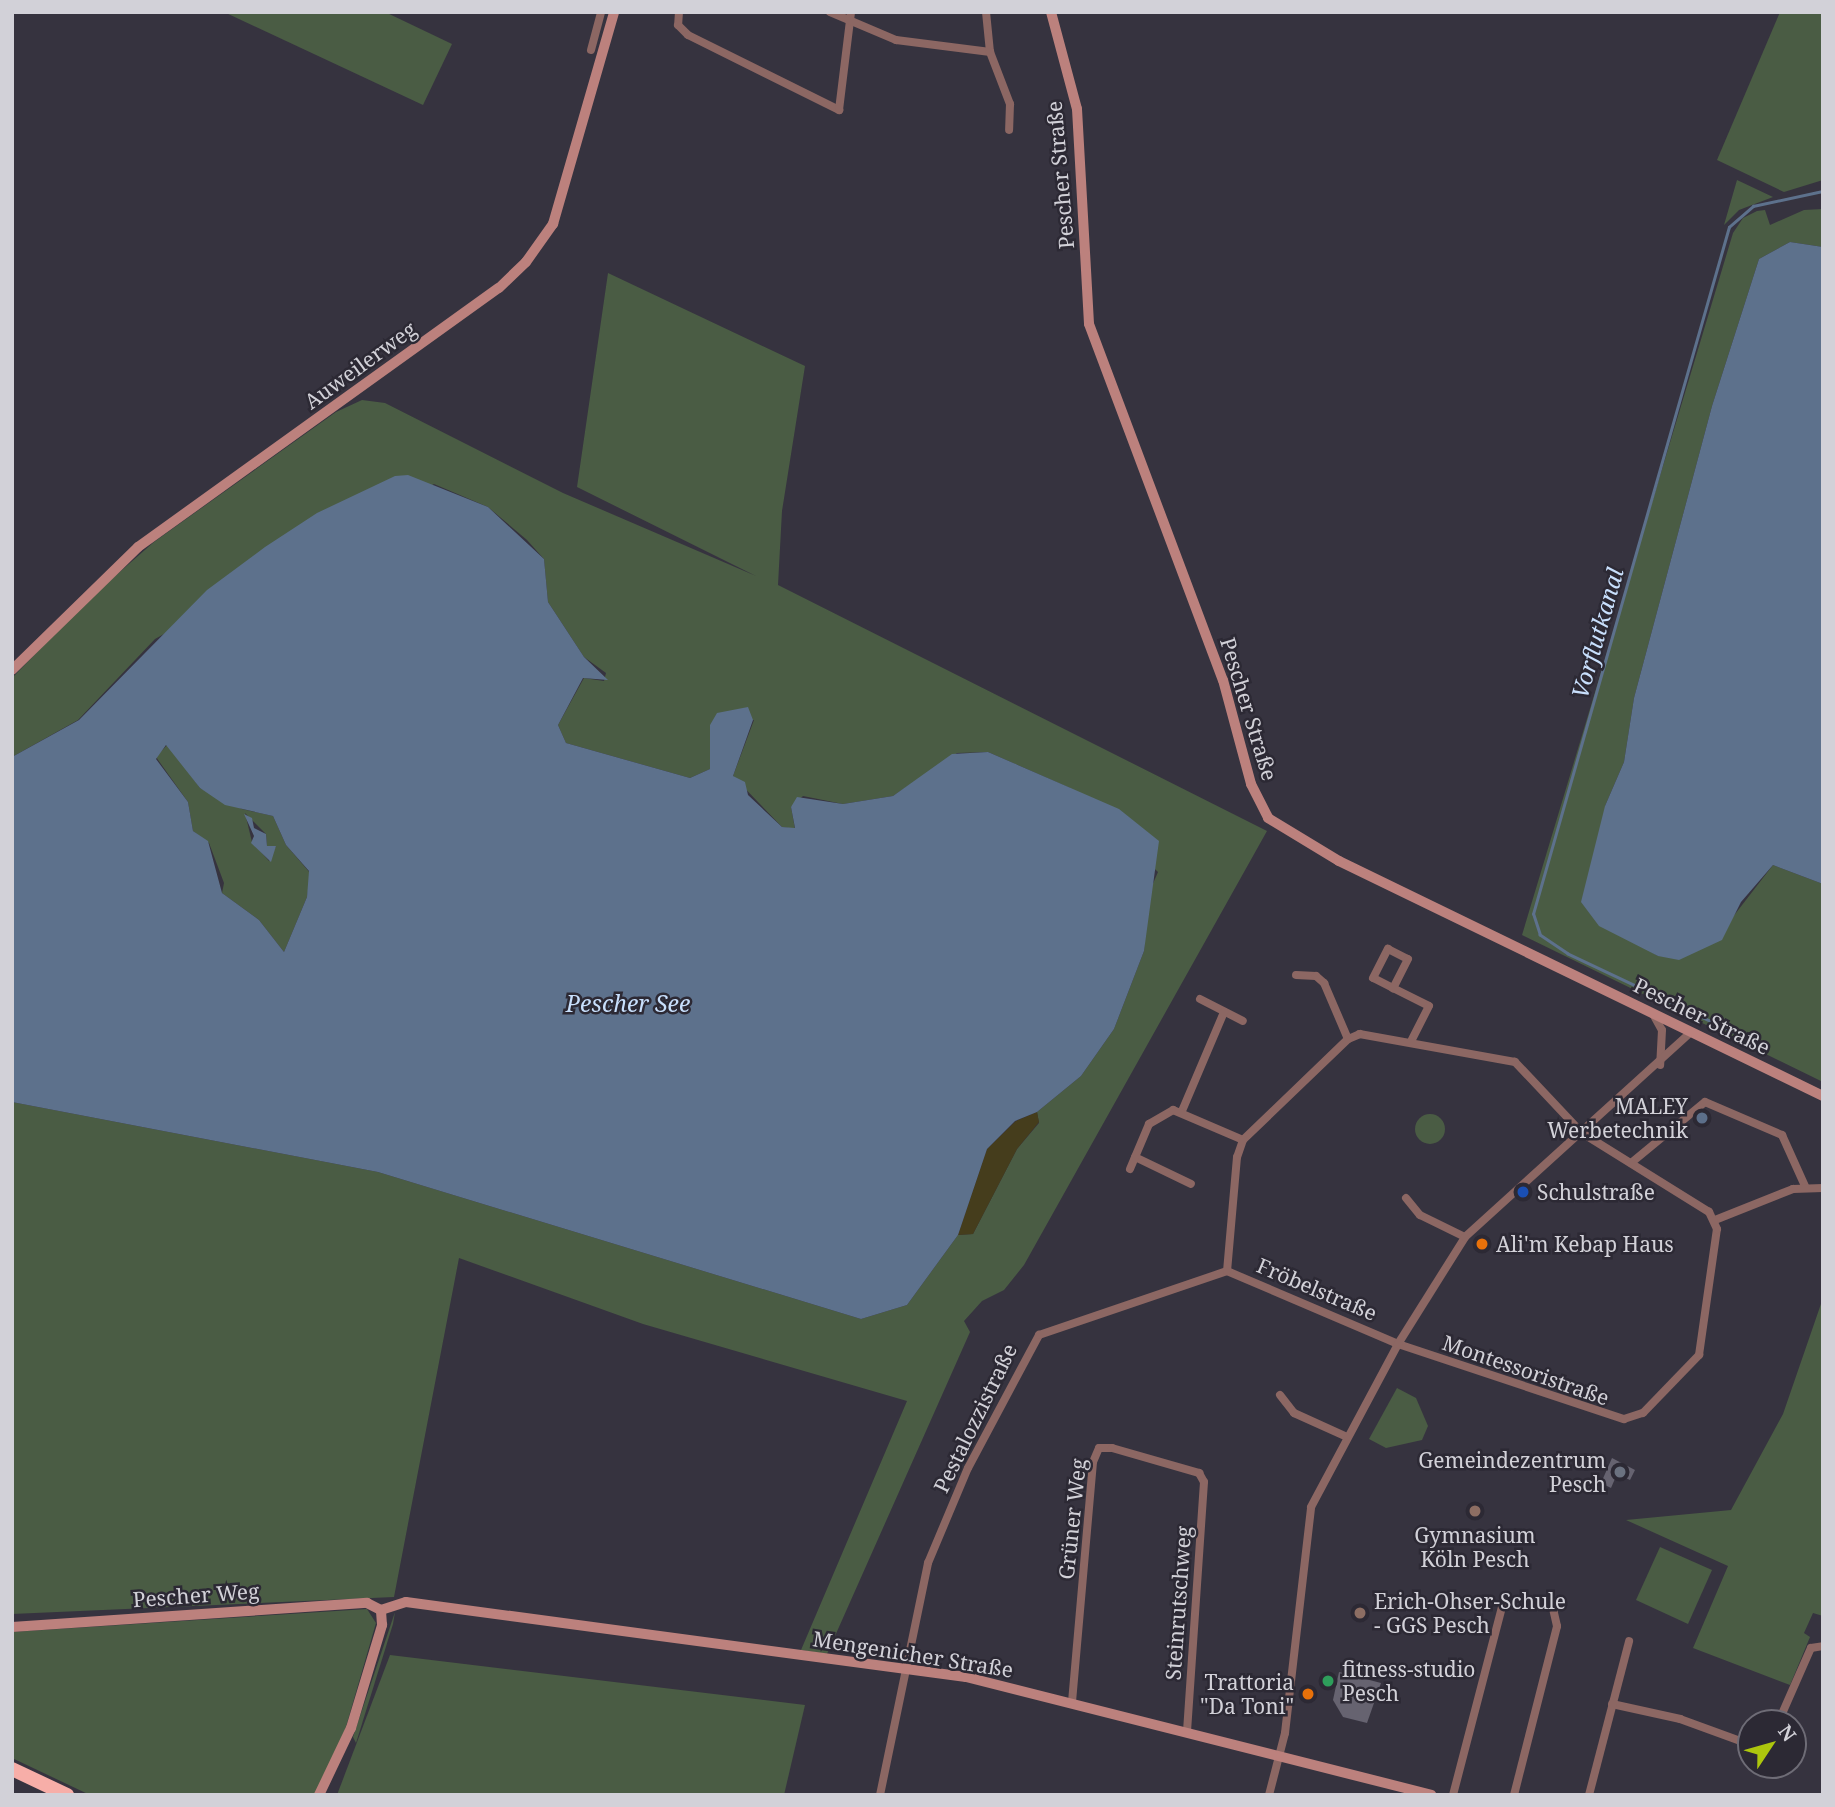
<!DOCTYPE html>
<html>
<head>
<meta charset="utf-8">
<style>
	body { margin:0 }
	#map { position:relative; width:1835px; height:1807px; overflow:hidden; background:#36333f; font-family:"Noto Serif",serif }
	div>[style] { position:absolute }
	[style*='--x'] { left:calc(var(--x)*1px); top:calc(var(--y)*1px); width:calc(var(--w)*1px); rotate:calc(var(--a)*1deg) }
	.green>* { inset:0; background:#4a5c44 }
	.round { border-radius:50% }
	.sand>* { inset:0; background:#453d1c }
	.water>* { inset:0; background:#5d718c }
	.stream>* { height:2.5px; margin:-1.25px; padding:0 1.25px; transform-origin:1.25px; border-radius:1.25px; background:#5d718c }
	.building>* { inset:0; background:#666370 }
	.street>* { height:8px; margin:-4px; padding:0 4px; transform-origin:4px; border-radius:4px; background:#8c6763 }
	.secondary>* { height:10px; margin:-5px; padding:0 5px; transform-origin:5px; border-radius:5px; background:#bc817d }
	.highway>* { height:14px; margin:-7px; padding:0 7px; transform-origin:7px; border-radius:7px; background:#f7aea8 }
	.dots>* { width:19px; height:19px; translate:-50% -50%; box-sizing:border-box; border:4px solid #2c2934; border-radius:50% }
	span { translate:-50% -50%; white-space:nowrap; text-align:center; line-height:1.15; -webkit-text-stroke:5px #2c2934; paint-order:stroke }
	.street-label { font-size:21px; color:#d2d1d8 }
	.poi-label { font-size:21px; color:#d2d1d8 }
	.right { translate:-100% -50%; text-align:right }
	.left { translate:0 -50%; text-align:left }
	.water-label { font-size:23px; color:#c8dffc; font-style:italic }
	.frame { position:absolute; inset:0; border:14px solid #d2d1d8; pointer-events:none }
	.north { position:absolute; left:1737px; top:1709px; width:70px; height:70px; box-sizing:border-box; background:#2c2934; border:2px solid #6e6c76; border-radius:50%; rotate:54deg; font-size:19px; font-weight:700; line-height:28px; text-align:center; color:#d2d1d8 }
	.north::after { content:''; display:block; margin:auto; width:24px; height:32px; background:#adc60d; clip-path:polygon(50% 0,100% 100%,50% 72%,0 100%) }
</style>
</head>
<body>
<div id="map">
	<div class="green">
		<i style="clip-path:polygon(224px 12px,385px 12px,452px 44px,423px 105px)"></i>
		<i style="clip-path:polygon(1780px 12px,1823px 12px,1823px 180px,1784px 192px,1717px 160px)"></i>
		<i style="clip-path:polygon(1737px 180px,1773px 197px,1739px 210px,1724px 225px)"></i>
		<i style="clip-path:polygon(1823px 209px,1823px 247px,1790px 242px,1759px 259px,1712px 406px,1634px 698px,1624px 762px,1605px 806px,1635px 942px,1658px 956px,1732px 918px,1773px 865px,1823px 884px,1823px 1082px,1522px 935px,1733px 233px,1743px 218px,1757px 211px,1765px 210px,1770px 225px,1804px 210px)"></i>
		<i style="clip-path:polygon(608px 273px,805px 366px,782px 511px,778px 585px,1267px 831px,1024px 1265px,1004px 1290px,982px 1301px,964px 1321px,970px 1332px,827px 1654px,801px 1650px,907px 1401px,643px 1324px,459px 1258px,394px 1597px,12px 1614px,12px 1102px,378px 1172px,861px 1319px,907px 1305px,958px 1235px,973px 1234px,1017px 1149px,1039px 1123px,1037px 1112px,1081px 1076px,1114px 1029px,1144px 951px,1148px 895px,1158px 872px,1070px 788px,988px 752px,957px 753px,893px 796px,843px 804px,803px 796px,791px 807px,795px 829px,782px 827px,733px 776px,754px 720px,710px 725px,710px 769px,690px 778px,566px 743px,558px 725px,584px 678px,604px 681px,606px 673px,584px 657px,548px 602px,544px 559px,527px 540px,488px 507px,434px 484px,155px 639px,78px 720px,12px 757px,12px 678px,90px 598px,154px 542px,336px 412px,362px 400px,385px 403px,563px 493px,756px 576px,577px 487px)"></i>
		<i style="clip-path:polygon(evenodd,168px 744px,200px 788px,242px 809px,273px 816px,286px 845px,311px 874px,307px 897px,284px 952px,259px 920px,222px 893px,224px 883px,209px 843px,193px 831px,188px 802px,156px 757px,168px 744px,245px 813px,266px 834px,267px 846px,276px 846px,269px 861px,252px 842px,245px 813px)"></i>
		<i class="round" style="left:1415px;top:1114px;width:30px;height:30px"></i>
		<i style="clip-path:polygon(1823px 1298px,1823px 1616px,1813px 1613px,1804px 1633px,1810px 1637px,1790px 1685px,1693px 1648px,1728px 1566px,1626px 1520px,1731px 1510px,1783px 1414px)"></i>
		<i style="clip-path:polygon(1397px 1388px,1416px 1398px,1428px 1426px,1422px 1440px,1386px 1448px,1369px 1439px)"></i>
		<i style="clip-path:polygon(1660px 1547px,1712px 1570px,1688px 1624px,1636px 1600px)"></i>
		<i style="clip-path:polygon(367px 1609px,376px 1623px,341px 1744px,314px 1795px,90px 1795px,12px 1758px,12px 1632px)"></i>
		<i style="clip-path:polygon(395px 1612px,393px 1624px,356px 1743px,353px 1737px)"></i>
		<i style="clip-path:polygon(390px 1655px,805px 1705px,784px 1795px,337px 1795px)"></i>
	</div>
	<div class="sand">
		<i style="clip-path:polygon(1037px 1112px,1039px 1122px,1017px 1149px,973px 1234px,958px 1235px,987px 1149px,1016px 1121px)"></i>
	</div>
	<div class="water">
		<i style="clip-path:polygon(1790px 242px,1823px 247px,1823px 884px,1773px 865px,1741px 902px,1722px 940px,1679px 960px,1658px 956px,1599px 926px,1581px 902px,1605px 806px,1624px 762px,1634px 698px,1712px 406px,1759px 259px)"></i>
		<i style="clip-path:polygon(evenodd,408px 475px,488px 507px,544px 559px,548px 602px,584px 657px,608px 680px,583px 678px,558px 725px,566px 743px,690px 778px,710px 769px,710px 725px,717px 713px,748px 707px,753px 720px,733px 776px,745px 782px,748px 795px,782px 827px,795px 828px,791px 807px,797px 797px,843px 804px,893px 796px,952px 754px,988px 752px,1119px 809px,1159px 841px,1144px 951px,1114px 1029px,1081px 1076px,1037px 1112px,1015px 1121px,987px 1149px,958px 1235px,907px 1305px,861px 1319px,378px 1172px,12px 1102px,12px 757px,79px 720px,207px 590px,265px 547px,317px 513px,395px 476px,408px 475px,166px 745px,200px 788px,225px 805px,273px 816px,286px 845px,309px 871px,307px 897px,284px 952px,259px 920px,222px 893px,208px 841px,193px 831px,188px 802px,156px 759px,166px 745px)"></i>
		<i style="clip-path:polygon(244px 814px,252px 818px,254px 828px,266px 834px,267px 846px,276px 846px,271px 862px,251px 843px,254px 836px)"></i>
	</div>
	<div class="stream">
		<i style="--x:1737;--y:1034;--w:187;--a:-154.7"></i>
		<i style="--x:1568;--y:954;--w:34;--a:-146"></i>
		<i style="--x:1540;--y:935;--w:22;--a:-108"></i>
		<i style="--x:1533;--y:914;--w:714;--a:-74.08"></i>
		<i style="--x:1729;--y:227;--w:32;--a:-41"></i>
		<i style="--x:1753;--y:206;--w:72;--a:-12.1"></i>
	</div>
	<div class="building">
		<i style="clip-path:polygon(1612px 1458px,1635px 1470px,1630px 1480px,1617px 1474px,1611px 1488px,1601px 1483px)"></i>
		<i style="clip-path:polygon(1339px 1672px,1381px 1683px,1367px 1723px,1343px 1717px,1333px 1700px)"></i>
	</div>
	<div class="street">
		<i style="--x:679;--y:12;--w:13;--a:94"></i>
		<i style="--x:678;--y:25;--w:14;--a:45"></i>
		<i style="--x:688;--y:35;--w:169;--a:26.4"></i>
		<i style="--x:839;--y:110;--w:99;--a:-83"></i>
		<i style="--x:830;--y:12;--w:72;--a:23"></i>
		<i style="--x:896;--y:40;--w:95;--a:7.3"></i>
		<i style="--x:986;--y:12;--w:40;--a:84.3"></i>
		<i style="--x:990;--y:52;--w:56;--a:69"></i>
		<i style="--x:1010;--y:104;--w:26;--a:92"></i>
		<i style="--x:591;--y:50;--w:39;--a:-75"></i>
		<i style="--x:1296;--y:975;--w:20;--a:3"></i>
		<i style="--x:1316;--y:976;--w:11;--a:41"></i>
		<i style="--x:1324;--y:983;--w:61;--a:66.8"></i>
		<i style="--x:1393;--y:988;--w:22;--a:-153"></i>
		<i style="--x:1373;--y:978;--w:33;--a:-63"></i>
		<i style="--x:1388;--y:949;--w:22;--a:27"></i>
		<i style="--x:1408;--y:959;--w:33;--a:117"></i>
		<i style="--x:1393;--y:988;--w:40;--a:26.6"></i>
		<i style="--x:1429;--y:1006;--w:38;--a:117"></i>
		<i style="--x:1200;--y:999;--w:48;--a:27.1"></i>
		<i style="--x:1653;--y:1014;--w:18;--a:61"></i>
		<i style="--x:1662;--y:1030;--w:35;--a:93"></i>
		<i style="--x:1182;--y:1111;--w:108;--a:-67"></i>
		<i style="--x:1135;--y:1157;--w:62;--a:25.7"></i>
		<i style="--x:1631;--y:1163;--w:96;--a:-39.5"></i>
		<i style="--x:1705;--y:1102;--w:84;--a:23.2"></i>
		<i style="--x:1782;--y:1135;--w:56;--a:65.7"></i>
		<i style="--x:1130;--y:1169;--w:49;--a:-67.1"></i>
		<i style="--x:1149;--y:1124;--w:28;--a:-30"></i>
		<i style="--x:1173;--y:1110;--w:76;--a:23.2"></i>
		<i style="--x:1406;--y:1198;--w:22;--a:51"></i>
		<i style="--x:1420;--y:1215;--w:50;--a:26.1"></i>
		<i style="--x:1715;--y:1220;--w:84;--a:-21.7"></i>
		<i style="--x:1793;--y:1189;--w:30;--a:-2"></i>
		<i style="--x:1280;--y:1395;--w:23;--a:52"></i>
		<i style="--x:1294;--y:1413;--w:58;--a:24.4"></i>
		<i style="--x:1072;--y:1702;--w:241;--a:-85"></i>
		<i style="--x:1093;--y:1462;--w:15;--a:-67"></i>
		<i style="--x:1099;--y:1448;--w:13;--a:0"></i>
		<i style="--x:1112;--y:1448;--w:91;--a:16"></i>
		<i style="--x:1199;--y:1473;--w:10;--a:61"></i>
		<i style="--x:1204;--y:1482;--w:251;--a:93.9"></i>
		<i style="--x:1612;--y:1704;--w:70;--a:12.4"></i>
		<i style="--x:1680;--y:1719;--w:76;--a:20.1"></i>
		<i style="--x:1778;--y:1723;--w:82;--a:-66.3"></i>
		<i style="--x:1811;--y:1648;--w:12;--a:-9"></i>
		<i style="--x:880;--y:1795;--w:237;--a:-78.3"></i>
		<i style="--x:928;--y:1563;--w:103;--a:-67.2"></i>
		<i style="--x:968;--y:1468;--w:151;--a:-61.9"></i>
		<i style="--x:1039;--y:1335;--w:199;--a:-18.8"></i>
		<i style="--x:1227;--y:1271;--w:186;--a:23.1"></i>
		<i style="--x:1398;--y:1344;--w:238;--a:18.4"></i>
		<i style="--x:1624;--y:1419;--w:20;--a:-18"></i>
		<i style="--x:1643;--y:1413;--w:81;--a:-46"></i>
		<i style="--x:1699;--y:1355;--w:127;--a:-81.9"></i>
		<i style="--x:1717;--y:1229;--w:19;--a:-115"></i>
		<i style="--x:1709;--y:1212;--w:150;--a:-148.1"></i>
		<i style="--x:1582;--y:1133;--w:98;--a:-133.3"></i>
		<i style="--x:1515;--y:1062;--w:158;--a:-169.8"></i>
		<i style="--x:1360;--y:1034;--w:13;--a:157"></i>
		<i style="--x:1348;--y:1039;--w:146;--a:136.1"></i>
		<i style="--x:1243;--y:1140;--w:18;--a:109"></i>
		<i style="--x:1237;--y:1157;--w:114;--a:95"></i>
		<i style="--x:1269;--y:1795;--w:64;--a:-75.5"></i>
		<i style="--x:1285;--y:1733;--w:227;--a:-83.4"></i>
		<i style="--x:1311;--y:1507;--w:185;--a:-61.9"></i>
		<i style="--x:1398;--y:1344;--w:126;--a:-57.9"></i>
		<i style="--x:1465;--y:1237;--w:305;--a:-42.2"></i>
		<i style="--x:1453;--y:1795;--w:206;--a:-75.4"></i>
		<i style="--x:1514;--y:1795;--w:174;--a:-75.7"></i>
		<i style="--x:1557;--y:1626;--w:17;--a:-103"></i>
		<i style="--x:1589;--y:1795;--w:159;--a:-75.4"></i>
	</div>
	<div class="secondary">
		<i style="--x:1051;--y:12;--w:100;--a:75"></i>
		<i style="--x:1077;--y:109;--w:215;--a:86.8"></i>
		<i style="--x:1089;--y:324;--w:380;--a:69.4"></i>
		<i style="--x:1223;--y:680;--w:108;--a:74.9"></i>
		<i style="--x:1251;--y:784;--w:38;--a:63"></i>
		<i style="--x:1268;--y:818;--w:83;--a:31.2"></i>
		<i style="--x:1339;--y:861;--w:538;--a:25.9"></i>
		<i style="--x:12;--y:670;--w:176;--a:-44.3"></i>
		<i style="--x:138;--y:547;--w:444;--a:-35.7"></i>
		<i style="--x:499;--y:288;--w:37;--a:-44"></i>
		<i style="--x:526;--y:262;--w:47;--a:-54.6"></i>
		<i style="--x:553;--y:224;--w:221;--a:-73.9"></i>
		<i style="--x:381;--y:1610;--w:26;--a:-18"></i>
		<i style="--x:406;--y:1602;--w:565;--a:7.63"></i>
		<i style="--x:966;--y:1677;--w:480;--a:14.2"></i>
		<i style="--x:12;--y:1627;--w:356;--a:-3.9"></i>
		<i style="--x:367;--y:1603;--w:16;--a:27"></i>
		<i style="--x:319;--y:1795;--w:74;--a:-64.5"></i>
		<i style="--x:351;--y:1728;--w:108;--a:-73.2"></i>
		<i style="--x:382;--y:1625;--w:15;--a:-94"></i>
	</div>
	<div class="highway">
		<i style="--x:12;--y:1769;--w:61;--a:25.3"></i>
	</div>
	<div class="dots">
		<i style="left:1702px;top:1118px;background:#5c6f8a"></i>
		<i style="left:1523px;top:1192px;background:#1a4fb4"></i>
		<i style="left:1482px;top:1244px;background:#e8710a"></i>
		<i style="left:1620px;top:1472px;background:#6b7280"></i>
		<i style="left:1475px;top:1511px;background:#8d6e63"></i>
		<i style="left:1360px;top:1613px;background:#8d6e63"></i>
		<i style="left:1328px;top:1681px;background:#2e9e5b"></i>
		<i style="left:1308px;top:1694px;background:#e8710a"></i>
	</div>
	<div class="street-label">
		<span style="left:1060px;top:175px;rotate:-95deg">Pescher Straße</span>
		<span style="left:360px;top:365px;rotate:-36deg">Auweilerweg</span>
		<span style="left:1249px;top:709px;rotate:73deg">Pescher Straße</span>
		<span style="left:1702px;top:1016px;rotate:26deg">Pescher Straße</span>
		<span style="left:1317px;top:1289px;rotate:23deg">Fröbelstraße</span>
		<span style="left:1526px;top:1370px;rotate:19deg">Montessoristraße</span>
		<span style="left:975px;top:1418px;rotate:-64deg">Pestalozzistraße</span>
		<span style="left:1072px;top:1519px;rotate:-84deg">Grüner Weg</span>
		<span style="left:196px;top:1595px;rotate:-4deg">Pescher Weg</span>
		<span style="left:1178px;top:1603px;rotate:-86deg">Steinrutschweg</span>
		<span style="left:913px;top:1654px;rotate:9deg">Mengenicher Straße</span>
	</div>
	<div class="poi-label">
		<span class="right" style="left:1688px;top:1118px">MALEY<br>Werbetechnik</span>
		<span class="left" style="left:1537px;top:1192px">Schulstraße</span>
		<span class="left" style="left:1496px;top:1244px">Ali'm Kebap Haus</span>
		<span class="right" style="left:1606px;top:1472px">Gemeindezentrum<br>Pesch</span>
		<span style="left:1475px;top:1547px">Gymnasium<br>Köln Pesch</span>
		<span class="left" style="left:1374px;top:1613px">Erich-Ohser-Schule<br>- GGS Pesch</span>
		<span class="left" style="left:1342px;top:1681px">fitness-studio<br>Pesch</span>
		<span class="right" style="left:1294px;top:1694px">Trattoria<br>"Da Toni"</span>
	</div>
	<div class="water-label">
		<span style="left:1597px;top:633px;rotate:-74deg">Vorflutkanal</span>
		<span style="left:628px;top:1003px">Pescher See</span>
	</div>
	<div class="frame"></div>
	<div class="north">N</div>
</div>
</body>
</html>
